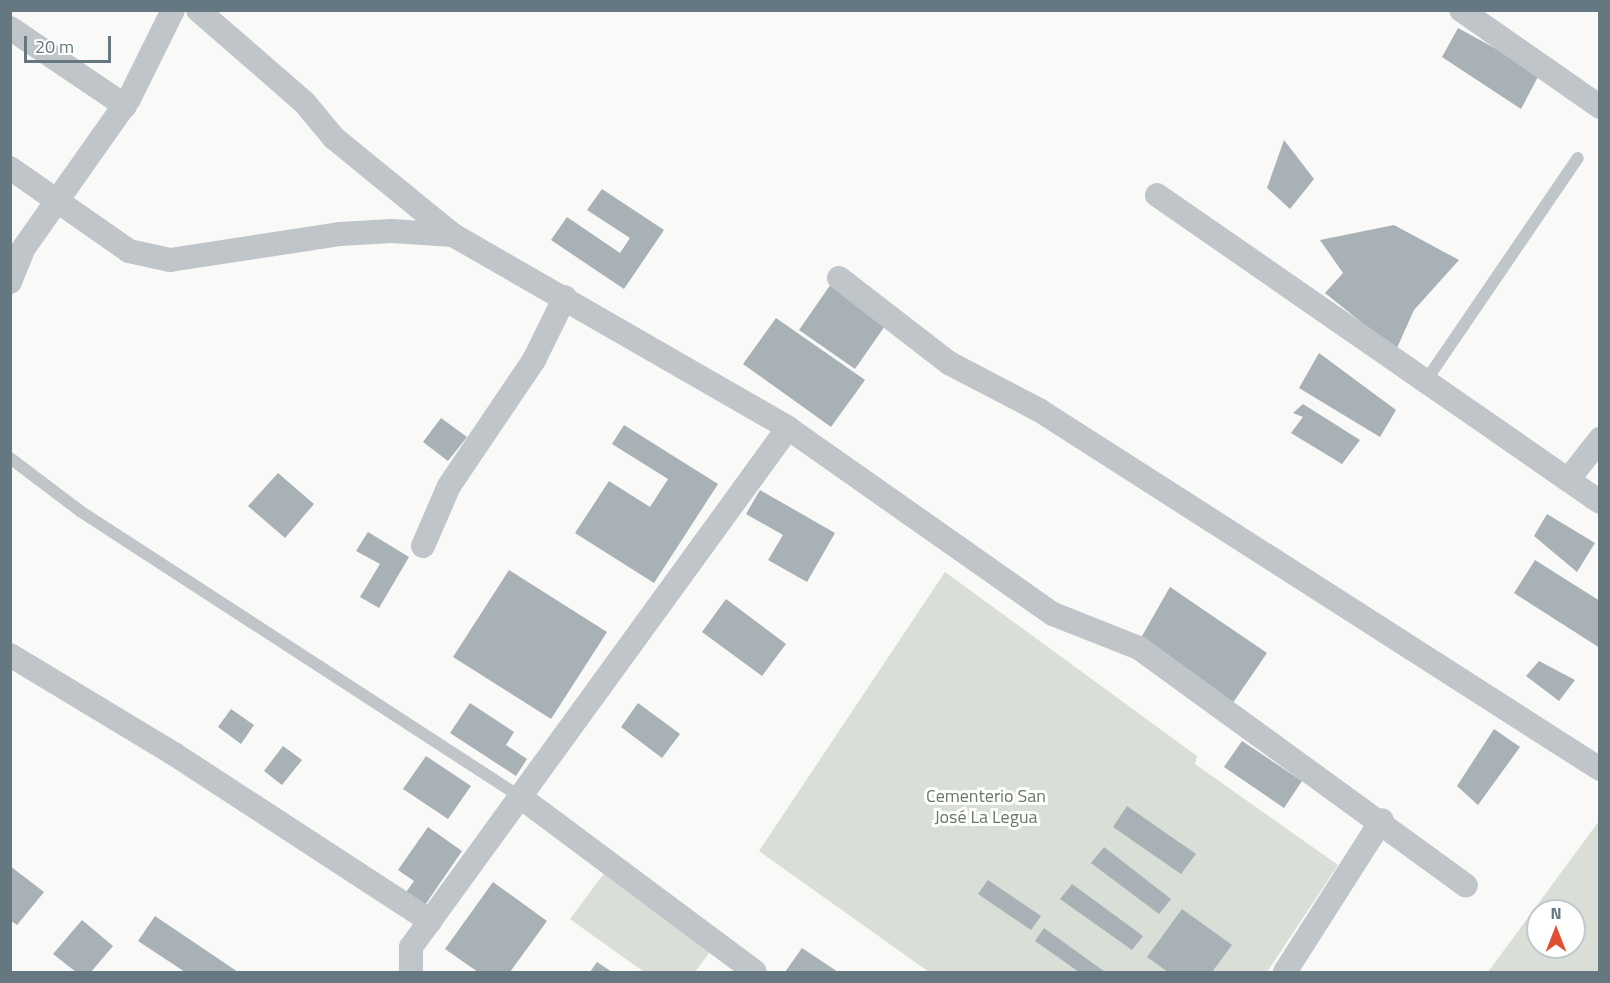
<!DOCTYPE html>
<html>
<head>
<meta charset="utf-8">
<style>
	body { margin:0 }
	#map { position:relative; width:1610px; height:983px; overflow:hidden; background:#f9f9f7; font-family:"Titillium Web",sans-serif }
	div>[style] { position:absolute }
	[style*='--x'] { left:calc(var(--x)*1px); top:calc(var(--y)*1px); width:calc(var(--w)*1px); rotate:calc(var(--a)*1deg) }
	.green>* { inset:0; background:#d9ded6 }
	.building>* { inset:0; background:#a7b1b6 }
	.service>* { height:12px; margin:-6px; padding:0 6px; transform-origin:6px; border-radius:6px; background:#c0c5c9 }
	.minor>* { height:24px; margin:-12px; padding:0 12px; transform-origin:12px; border-radius:12px; background:#c0c5c9 }
	span { translate:-50% -50%; white-space:nowrap; text-align:center; line-height:1.15; -webkit-text-stroke:6px #fff; paint-order:stroke }
	.park-label { font-size:18px; color:#697964 }
	.frame { position:absolute; inset:0; border:12px solid #657781; pointer-events:none }
	.north { position:absolute; left:1526px; top:899px; width:60px; height:60px; box-sizing:border-box; background:#fff; border:2px solid #c1c9cd; border-radius:50%; rotate:0deg; font-size:16px; font-weight:700; line-height:24px; text-align:center; color:#657781 }
	.north::after { content:''; display:block; margin:auto; width:21px; height:27px; background:#df4f31; clip-path:polygon(50% 0,100% 100%,50% 72%,0 100%) }
	.scale { position:absolute; left:24px; top:36px; width:87px; height:27px; box-sizing:border-box; border:3px solid #657781; border-top:0; padding-left:8px; font-size:18px; line-height:21px; white-space:nowrap; color:#657781; -webkit-text-stroke:4px #fff; paint-order:stroke }
</style>
</head>
<body>
<div id="map">
	<div class="green">
		<i style="clip-path:polygon(945px 572px,1197px 756px,1195px 764px,1338px 865px,1267px 972px,929px 972px,759px 851px)"></i>
		<i style="clip-path:polygon(evenodd,1599px 821px,1599px 972px,1488px 972px,1599px 821px,1538px 911px,1574px 911px,1574px 947px,1538px 947px,1538px 911px)"></i>
		<i style="clip-path:polygon(605px 872px,712px 949px,695px 972px,644px 972px,570px 919px)"></i>
	</div>
	<div class="building">
		<i style="clip-path:polygon(1458px 28px,1540px 73px,1521px 109px,1442px 57px)"></i>
		<i style="clip-path:polygon(1284px 140px,1314px 179px,1290px 209px,1267px 188px)"></i>
		<i style="clip-path:polygon(602px 189px,664px 230px,624px 289px,551px 240px,567px 217px,620px 253px,630px 238px,587px 210px)"></i>
		<i style="clip-path:polygon(1394px 225px,1459px 260px,1414px 310px,1396px 350px,1325px 293px,1343px 273px,1320px 240px)"></i>
		<i style="clip-path:polygon(831px 284px,887px 323px,855px 369px,799px 330px)"></i>
		<i style="clip-path:polygon(776px 318px,865px 380px,831px 427px,743px 364px)"></i>
		<i style="clip-path:polygon(1319px 353px,1396px 410px,1380px 437px,1299px 388px)"></i>
		<i style="clip-path:polygon(1303px 404px,1360px 440px,1342px 464px,1291px 433px,1303px 417px,1293px 413px)"></i>
		<i style="clip-path:polygon(441px 418px,467px 437px,448px 461px,423px 442px)"></i>
		<i style="clip-path:polygon(624px 425px,718px 484px,654px 583px,575px 533px,609px 481px,650px 507px,668px 479px,612px 444px)"></i>
		<i style="clip-path:polygon(278px 473px,314px 504px,285px 538px,248px 506px)"></i>
		<i style="clip-path:polygon(760px 490px,835px 533px,807px 582px,768px 560px,783px 535px,746px 514px)"></i>
		<i style="clip-path:polygon(1547px 514px,1595px 543px,1577px 572px,1534px 536px)"></i>
		<i style="clip-path:polygon(368px 532px,409px 557px,379px 608px,360px 597px,380px 564px,356px 551px)"></i>
		<i style="clip-path:polygon(1535px 560px,1600px 601px,1600px 648px,1514px 593px)"></i>
		<i style="clip-path:polygon(509px 570px,607px 632px,551px 719px,453px 657px)"></i>
		<i style="clip-path:polygon(1170px 587px,1267px 653px,1230px 707px,1138px 643px)"></i>
		<i style="clip-path:polygon(726px 599px,786px 644px,762px 676px,702px 632px)"></i>
		<i style="clip-path:polygon(1539px 661px,1575px 680px,1559px 701px,1526px 676px)"></i>
		<i style="clip-path:polygon(470px 703px,514px 732px,506px 745px,527px 759px,516px 776px,450px 733px)"></i>
		<i style="clip-path:polygon(638px 703px,680px 734px,662px 758px,621px 727px)"></i>
		<i style="clip-path:polygon(231px 709px,254px 725px,241px 744px,218px 727px)"></i>
		<i style="clip-path:polygon(1494px 729px,1520px 747px,1478px 805px,1457px 786px)"></i>
		<i style="clip-path:polygon(1242px 741px,1302px 781px,1284px 808px,1224px 767px)"></i>
		<i style="clip-path:polygon(283px 746px,302px 760px,282px 785px,264px 771px)"></i>
		<i style="clip-path:polygon(426px 756px,471px 786px,448px 819px,403px 789px)"></i>
		<i style="clip-path:polygon(1127px 806px,1196px 854px,1181px 874px,1113px 827px)"></i>
		<i style="clip-path:polygon(428px 827px,462px 851px,423px 908px,404px 895px,414px 881px,398px 870px)"></i>
		<i style="clip-path:polygon(1104px 847px,1171px 899px,1159px 914px,1091px 863px)"></i>
		<i style="clip-path:polygon(10px 866px,44px 892px,17px 925px,10px 920px)"></i>
		<i style="clip-path:polygon(988px 880px,1041px 916px,1031px 930px,978px 894px)"></i>
		<i style="clip-path:polygon(493px 882px,547px 921px,510px 972px,478px 972px,445px 949px)"></i>
		<i style="clip-path:polygon(1072px 884px,1143px 936px,1132px 950px,1060px 899px)"></i>
		<i style="clip-path:polygon(1182px 909px,1232px 945px,1212px 972px,1168px 972px,1147px 957px)"></i>
		<i style="clip-path:polygon(155px 916px,238px 972px,185px 972px,138px 941px)"></i>
		<i style="clip-path:polygon(82px 920px,113px 946px,91px 972px,76px 972px,53px 954px)"></i>
		<i style="clip-path:polygon(1044px 928px,1105px 972px,1079px 972px,1035px 941px)"></i>
		<i style="clip-path:polygon(802px 948px,838px 972px,785px 972px)"></i>
		<i style="clip-path:polygon(597px 962px,612px 972px,590px 972px)"></i>
	</div>
	<div class="service">
		<i style="--x:1425;--y:382;--w:271;--a:-55.7"></i>
		<i style="--x:10;--y:458;--w:88;--a:37.1"></i>
		<i style="--x:80;--y:511;--w:523;--a:32.99"></i>
	</div>
	<div class="minor">
		<i style="--x:198;--y:10;--w:140;--a:41"></i>
		<i style="--x:304;--y:102;--w:47;--a:50.2"></i>
		<i style="--x:334;--y:138;--w:154;--a:39.2"></i>
		<i style="--x:453;--y:235;--w:387;--a:29.9"></i>
		<i style="--x:788;--y:428;--w:324;--a:35.1"></i>
		<i style="--x:1053;--y:614;--w:92;--a:21.6"></i>
		<i style="--x:1139;--y:648;--w:404;--a:36"></i>
		<i style="--x:1461;--y:10;--w:169;--a:34.9"></i>
		<i style="--x:10;--y:28;--w:139;--a:34.1"></i>
		<i style="--x:10;--y:168;--w:145;--a:34.9"></i>
		<i style="--x:129;--y:251;--w:42;--a:12.4"></i>
		<i style="--x:170;--y:260;--w:171;--a:-8.7"></i>
		<i style="--x:339;--y:234;--w:53;--a:-3.2"></i>
		<i style="--x:392;--y:231;--w:61;--a:3.8"></i>
		<i style="--x:1157;--y:195;--w:539;--a:34.72"></i>
		<i style="--x:839;--y:278;--w:139;--a:37.7"></i>
		<i style="--x:949;--y:363;--w:102;--a:27.6"></i>
		<i style="--x:1039;--y:410;--w:666;--a:32.62"></i>
		<i style="--x:10;--y:282;--w:35;--a:-68"></i>
		<i style="--x:23;--y:249;--w:184;--a:-54.8"></i>
		<i style="--x:129;--y:99;--w:99;--a:-63.7"></i>
		<i style="--x:1568;--y:480;--w:52;--a:-52"></i>
		<i style="--x:423;--y:546;--w:65;--a:-66.6"></i>
		<i style="--x:449;--y:486;--w:152;--a:-56"></i>
		<i style="--x:534;--y:360;--w:70;--a:-63.8"></i>
		<i style="--x:10;--y:655;--w:192;--a:31.1"></i>
		<i style="--x:174;--y:754;--w:306;--a:33.1"></i>
		<i style="--x:519;--y:796;--w:294;--a:36.7"></i>
		<i style="--x:411;--y:972;--w:25;--a:-90"></i>
		<i style="--x:411;--y:947;--w:641;--a:-54.01"></i>
		<i style="--x:1285;--y:972;--w:180;--a:-57.5"></i>
	</div>
	<div class="park-label">
		<span style="left:986px;top:807px">Cementerio San<br>José La Legua</span>
	</div>
	<div class="frame"></div>
	<div class="north">N</div>
	<div class="scale">20 m</div>
</div>
</body>
</html>
